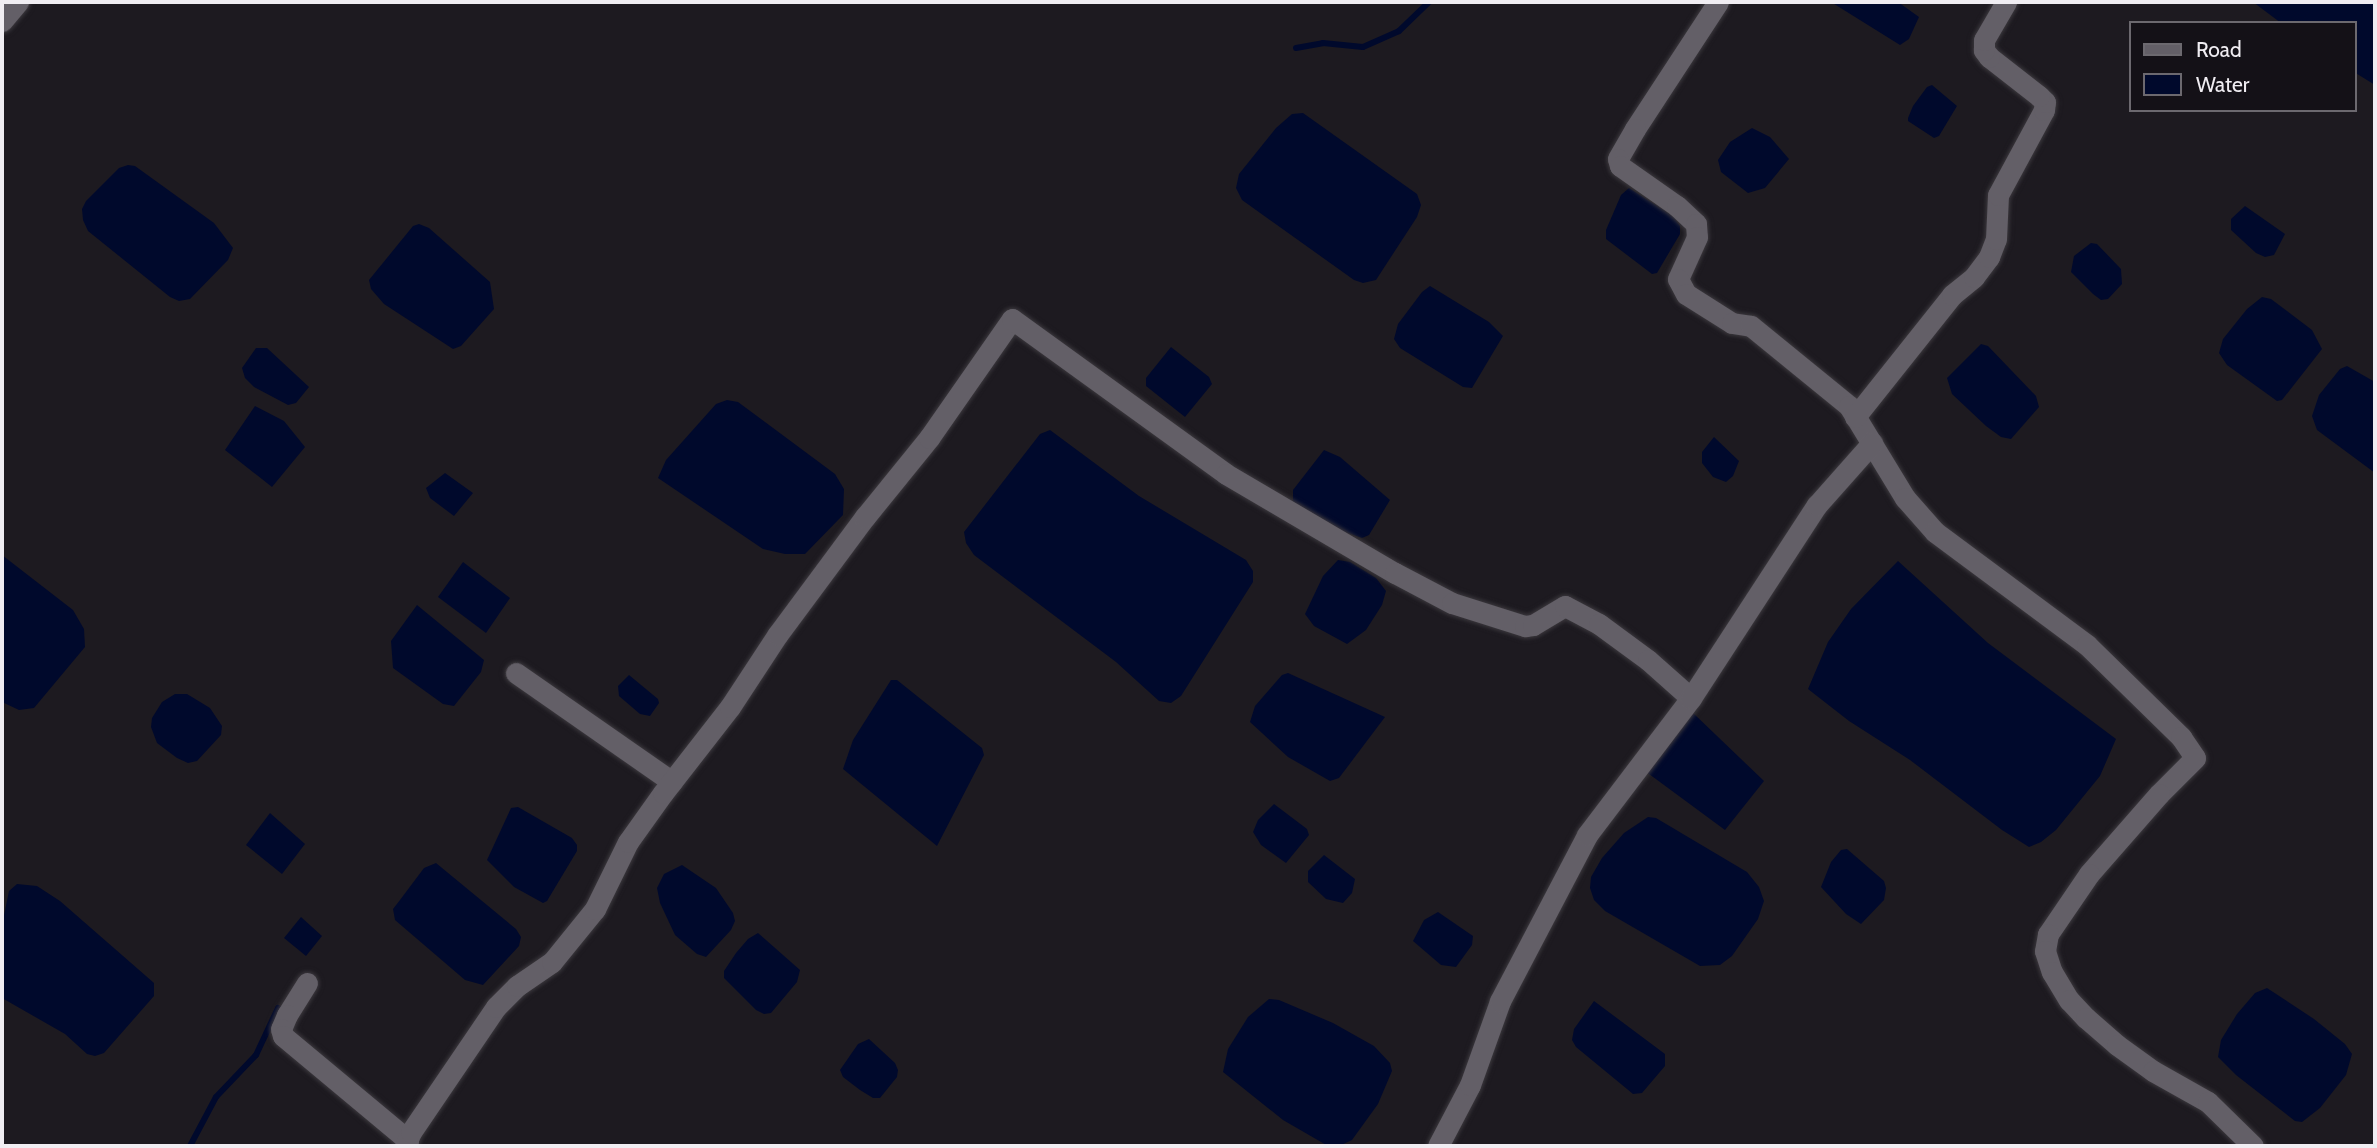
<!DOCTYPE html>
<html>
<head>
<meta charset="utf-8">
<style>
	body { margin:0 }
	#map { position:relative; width:2377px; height:1148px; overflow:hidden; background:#1d1a20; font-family:Cabin,sans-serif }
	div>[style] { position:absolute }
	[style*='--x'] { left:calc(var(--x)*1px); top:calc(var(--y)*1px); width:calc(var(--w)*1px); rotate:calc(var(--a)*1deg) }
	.water>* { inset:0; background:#00092c }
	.stream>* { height:6px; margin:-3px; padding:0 3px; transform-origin:3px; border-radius:3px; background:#00092c }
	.roads { filter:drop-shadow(0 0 2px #3b383d) drop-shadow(0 0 2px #3b383d) }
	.street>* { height:21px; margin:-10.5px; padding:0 10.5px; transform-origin:10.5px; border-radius:10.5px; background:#635f67 }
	span { translate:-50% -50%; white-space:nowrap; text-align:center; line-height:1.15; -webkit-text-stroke:5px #141117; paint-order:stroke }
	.frame { position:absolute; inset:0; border:4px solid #f0edf2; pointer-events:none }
	.legend { position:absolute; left:2129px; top:21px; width:228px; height:91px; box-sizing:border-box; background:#141117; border:2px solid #6c696f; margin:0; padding:9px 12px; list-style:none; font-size:21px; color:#f0edf2 }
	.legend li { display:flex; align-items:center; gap:14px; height:35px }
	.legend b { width:35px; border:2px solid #6c696f }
</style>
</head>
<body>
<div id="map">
	<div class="water">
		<i style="clip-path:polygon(1831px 2px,1898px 2px,1919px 17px,1909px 39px,1900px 45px)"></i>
		<i style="clip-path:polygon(2253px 2px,2375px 2px,2375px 85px,2354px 72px,2354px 23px,2281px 23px)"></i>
		<i style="clip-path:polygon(1932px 85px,1957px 106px,1939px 136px,1934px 138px,1908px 121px,1908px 118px,1913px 106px,1927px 87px)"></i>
		<i style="clip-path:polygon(1303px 113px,1417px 194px,1421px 205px,1417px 217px,1376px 280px,1363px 283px,1354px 280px,1242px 200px,1236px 188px,1239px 174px,1276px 128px,1292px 114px)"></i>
		<i style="clip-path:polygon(1752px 128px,1770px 137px,1789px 159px,1765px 188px,1748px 193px,1721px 172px,1718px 160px,1730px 142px)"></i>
		<i style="clip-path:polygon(128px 165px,135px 166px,214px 223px,233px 248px,228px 260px,190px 299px,179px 301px,170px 297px,88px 231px,83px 220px,82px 209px,86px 201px,119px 168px)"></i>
		<i style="clip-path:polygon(1629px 188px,1673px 216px,1680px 226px,1680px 234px,1657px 273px,1652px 274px,1606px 239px,1606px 230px,1621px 195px)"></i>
		<i style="clip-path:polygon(2245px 206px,2285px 234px,2274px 255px,2265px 257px,2256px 253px,2231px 230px,2231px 219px)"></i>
		<i style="clip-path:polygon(419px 224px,429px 228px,490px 282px,494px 309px,461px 346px,453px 349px,384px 304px,371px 289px,369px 280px,413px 226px)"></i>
		<i style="clip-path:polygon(2091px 243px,2097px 244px,2121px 269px,2122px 284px,2108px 299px,2101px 300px,2093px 294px,2071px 272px,2074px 256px)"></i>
		<i style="clip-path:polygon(1430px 286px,1489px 322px,1503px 336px,1472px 388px,1463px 387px,1400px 348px,1394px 339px,1398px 324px,1422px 292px)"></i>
		<i style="clip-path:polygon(2262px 297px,2271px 299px,2312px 330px,2322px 349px,2282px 400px,2277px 401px,2227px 365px,2219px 353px,2223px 339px,2247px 309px)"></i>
		<i style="clip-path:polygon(1981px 344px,1988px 346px,2036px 396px,2039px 407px,2011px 439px,2001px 437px,1986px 426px,1952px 394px,1947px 378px)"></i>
		<i style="clip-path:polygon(1171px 347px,1209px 377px,1212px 384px,1185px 417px,1146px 386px,1146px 378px)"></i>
		<i style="clip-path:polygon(256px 348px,267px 348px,309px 387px,296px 403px,288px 405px,254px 387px,245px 378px,242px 368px)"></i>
		<i style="clip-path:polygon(2347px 366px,2375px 382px,2375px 473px,2317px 430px,2312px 416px,2319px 395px,2340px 369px)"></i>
		<i style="clip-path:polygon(727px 400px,738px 402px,835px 474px,844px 489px,843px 515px,805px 554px,785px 554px,763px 549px,658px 478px,666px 460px,716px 404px)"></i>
		<i style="clip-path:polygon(255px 406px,284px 421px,305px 447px,272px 487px,225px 450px)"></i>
		<i style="clip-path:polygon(1050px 430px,1139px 496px,1246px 560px,1253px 571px,1253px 582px,1181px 696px,1171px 703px,1159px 701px,1116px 662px,974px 555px,966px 543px,964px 532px,1040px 434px)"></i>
		<i style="clip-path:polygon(1714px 437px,1739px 461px,1733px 476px,1726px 482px,1713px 477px,1702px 463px,1702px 452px)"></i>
		<i style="clip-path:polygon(1324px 450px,1340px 457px,1390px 500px,1369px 535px,1362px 538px,1342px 531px,1293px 503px,1293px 490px)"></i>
		<i style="clip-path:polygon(445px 473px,473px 493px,454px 516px,430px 498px,426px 488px)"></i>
		<i style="clip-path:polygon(2px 555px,73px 610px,84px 629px,85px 647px,34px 708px,19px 710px,2px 702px)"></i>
		<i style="clip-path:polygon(1338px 560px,1350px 562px,1376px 578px,1386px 591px,1382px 605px,1366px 630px,1347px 644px,1314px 626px,1305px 614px,1323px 576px)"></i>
		<i style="clip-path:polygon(1898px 561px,1988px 643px,2116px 739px,2100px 776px,2056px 830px,2041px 842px,2029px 847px,2002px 830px,1910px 760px,1849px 721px,1808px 689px,1828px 642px,1851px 609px)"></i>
		<i style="clip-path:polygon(463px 562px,510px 598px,486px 633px,438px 597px)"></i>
		<i style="clip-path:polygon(417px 605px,484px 660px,481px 672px,454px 706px,443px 704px,393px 668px,391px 641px)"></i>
		<i style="clip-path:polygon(1288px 673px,1385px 717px,1339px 778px,1330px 781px,1288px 757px,1250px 722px,1255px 706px,1282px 675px)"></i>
		<i style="clip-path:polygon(629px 675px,658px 699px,659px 703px,650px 716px,640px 714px,619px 696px,618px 686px)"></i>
		<i style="clip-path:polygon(891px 680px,897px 680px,982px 748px,984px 755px,937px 846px,843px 769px,853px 740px)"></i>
		<i style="clip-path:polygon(175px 694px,187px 694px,210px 708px,222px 726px,221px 735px,197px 761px,188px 763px,177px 758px,157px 743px,151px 727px,152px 718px,162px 702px)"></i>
		<i style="clip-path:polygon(1692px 712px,1764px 781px,1725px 830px,1645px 771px)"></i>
		<i style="clip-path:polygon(1274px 804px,1307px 829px,1309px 835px,1286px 863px,1261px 845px,1253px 832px,1258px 820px)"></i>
		<i style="clip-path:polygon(518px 807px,572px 838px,577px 845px,577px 851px,547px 901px,543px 903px,514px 887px,487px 860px,511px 808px)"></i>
		<i style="clip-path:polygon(270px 813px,305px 844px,282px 874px,246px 845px)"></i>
		<i style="clip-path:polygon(1648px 817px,1656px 818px,1747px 872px,1759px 887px,1764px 901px,1758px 919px,1732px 956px,1720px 965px,1700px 966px,1605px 911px,1594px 900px,1590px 888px,1591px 877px,1602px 858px,1624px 833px)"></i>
		<i style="clip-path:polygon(1847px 849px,1884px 881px,1886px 888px,1884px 900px,1861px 924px,1846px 914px,1821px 887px,1831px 862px,1841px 850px)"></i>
		<i style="clip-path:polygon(1324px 855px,1355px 879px,1352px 893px,1343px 903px,1326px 899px,1308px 882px,1308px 871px)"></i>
		<i style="clip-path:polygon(436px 863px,516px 929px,521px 937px,519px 946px,483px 985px,465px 980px,395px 920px,393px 909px,400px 900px,424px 868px)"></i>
		<i style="clip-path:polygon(682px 865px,716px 888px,733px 913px,735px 921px,731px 930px,706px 957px,697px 954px,675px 935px,660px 903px,657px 888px,664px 874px)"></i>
		<i style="clip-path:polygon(17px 884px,37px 886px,60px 901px,154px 983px,154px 996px,104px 1053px,95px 1056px,87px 1054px,65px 1034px,2px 998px,2px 925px,9px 891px)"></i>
		<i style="clip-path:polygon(1438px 912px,1473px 936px,1472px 945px,1456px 967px,1441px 965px,1413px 941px,1424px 920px)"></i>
		<i style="clip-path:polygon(301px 917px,322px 936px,306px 956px,284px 938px)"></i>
		<i style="clip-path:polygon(758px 933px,800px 970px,797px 982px,771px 1013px,764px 1014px,756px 1010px,724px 978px,724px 971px,736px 953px,748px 939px)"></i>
		<i style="clip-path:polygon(2267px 988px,2314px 1019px,2345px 1044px,2352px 1054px,2346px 1075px,2320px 1108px,2302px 1122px,2295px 1121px,2236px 1075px,2218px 1057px,2221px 1040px,2237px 1014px,2255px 993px)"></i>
		<i style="clip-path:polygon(1269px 999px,1279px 1000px,1333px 1023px,1374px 1046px,1390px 1063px,1392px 1071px,1378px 1104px,1352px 1140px,1339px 1146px,1328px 1146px,1283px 1120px,1223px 1072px,1228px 1049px,1248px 1017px)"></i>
		<i style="clip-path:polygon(1594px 1001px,1665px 1054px,1665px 1066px,1642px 1093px,1633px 1094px,1627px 1089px,1576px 1047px,1572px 1040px,1574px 1029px)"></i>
		<i style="clip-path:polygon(869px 1039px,895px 1063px,898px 1070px,897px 1077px,880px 1098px,873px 1098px,860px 1090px,843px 1077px,840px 1070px,858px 1044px)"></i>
	</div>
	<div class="stream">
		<i style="--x:1296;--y:48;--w:27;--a:-10"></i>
		<i style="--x:1323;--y:43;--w:40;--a:5.7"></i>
		<i style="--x:1363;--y:47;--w:39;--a:-24"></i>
		<i style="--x:1399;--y:31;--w:42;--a:-44"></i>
		<i style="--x:190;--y:1146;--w:55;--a:-62"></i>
		<i style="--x:216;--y:1097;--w:58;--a:-46.4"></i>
		<i style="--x:256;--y:1055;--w:52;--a:-64.9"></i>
	</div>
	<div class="roads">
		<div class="street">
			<i style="--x:1718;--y:2;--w:152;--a:123.2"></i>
			<i style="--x:1635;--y:129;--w:34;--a:120"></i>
			<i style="--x:1618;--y:159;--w:7;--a:74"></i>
			<i style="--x:1620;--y:166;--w:70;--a:35.1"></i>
			<i style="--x:1677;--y:206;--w:26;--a:43"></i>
			<i style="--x:1696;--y:224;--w:13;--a:86"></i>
			<i style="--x:1697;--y:237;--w:46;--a:114.3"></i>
			<i style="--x:1678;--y:279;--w:17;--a:62"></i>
			<i style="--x:1686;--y:294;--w:54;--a:32.2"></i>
			<i style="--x:1732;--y:323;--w:19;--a:9"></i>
			<i style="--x:1751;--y:326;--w:127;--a:39.2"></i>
			<i style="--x:1849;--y:406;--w:108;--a:58.7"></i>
			<i style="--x:1905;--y:498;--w:45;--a:48.6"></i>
			<i style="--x:1935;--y:532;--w:189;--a:36.6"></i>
			<i style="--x:2087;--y:645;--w:132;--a:44.4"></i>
			<i style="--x:2181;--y:737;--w:25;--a:56"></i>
			<i style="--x:2195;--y:758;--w:51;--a:135"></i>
			<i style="--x:2159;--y:794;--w:106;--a:131.2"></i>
			<i style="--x:2089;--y:874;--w:73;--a:124.3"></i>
			<i style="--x:2048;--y:934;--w:17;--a:100"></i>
			<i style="--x:2045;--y:951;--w:22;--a:72"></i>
			<i style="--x:2052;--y:972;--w:33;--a:59"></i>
			<i style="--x:2069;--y:1000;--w:25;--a:47"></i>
			<i style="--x:2086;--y:1018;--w:41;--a:41.1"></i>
			<i style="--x:2117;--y:1045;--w:44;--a:35.8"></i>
			<i style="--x:2153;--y:1071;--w:63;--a:29.4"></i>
			<i style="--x:2208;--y:1102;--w:63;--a:44.4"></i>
			<i style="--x:2;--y:21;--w:25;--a:-50"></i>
			<i style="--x:1855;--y:417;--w:156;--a:-51.5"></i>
			<i style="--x:1952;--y:295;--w:28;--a:-39"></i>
			<i style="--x:1974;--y:277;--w:25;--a:-53"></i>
			<i style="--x:1989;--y:257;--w:19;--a:-69"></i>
			<i style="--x:1996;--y:239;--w:44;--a:-87.4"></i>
			<i style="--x:1998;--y:195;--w:97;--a:-61.6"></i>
			<i style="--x:2044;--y:110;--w:8;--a:-83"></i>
			<i style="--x:2045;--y:102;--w:8;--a:-135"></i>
			<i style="--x:2039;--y:96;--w:63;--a:-142"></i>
			<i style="--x:1989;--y:57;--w:9;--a:-126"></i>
			<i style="--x:1984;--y:50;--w:10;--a:-90"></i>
			<i style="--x:1984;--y:40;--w:44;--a:-59.9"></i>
			<i style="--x:516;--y:673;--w:190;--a:34.9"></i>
			<i style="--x:307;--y:983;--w:38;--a:122"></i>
			<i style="--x:287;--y:1015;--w:15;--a:113"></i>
			<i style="--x:281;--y:1029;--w:7;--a:74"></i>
			<i style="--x:283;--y:1036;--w:163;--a:39.8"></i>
			<i style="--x:405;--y:1146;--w:15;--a:-67"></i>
			<i style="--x:411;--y:1132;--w:151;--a:-55.8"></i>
			<i style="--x:496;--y:1007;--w:30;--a:-45"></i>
			<i style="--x:517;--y:986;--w:42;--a:-34.4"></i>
			<i style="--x:552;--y:962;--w:68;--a:-50.9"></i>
			<i style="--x:595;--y:909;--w:75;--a:-63.8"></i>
			<i style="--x:628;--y:842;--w:60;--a:-54.5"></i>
			<i style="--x:663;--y:793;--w:109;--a:-52.1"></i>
			<i style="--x:730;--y:707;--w:87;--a:-56.7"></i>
			<i style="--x:778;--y:634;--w:146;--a:-53.4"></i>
			<i style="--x:865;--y:517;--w:102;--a:-51"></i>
			<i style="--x:929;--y:438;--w:145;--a:-55.1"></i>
			<i style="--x:1012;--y:319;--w:264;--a:35.9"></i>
			<i style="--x:1226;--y:474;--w:196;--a:30.4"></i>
			<i style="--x:1395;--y:573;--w:64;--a:27.8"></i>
			<i style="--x:1452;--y:603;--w:77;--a:17.5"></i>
			<i style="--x:1525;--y:626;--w:8;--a:-7"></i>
			<i style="--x:1533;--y:625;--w:37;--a:-31"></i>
			<i style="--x:1565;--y:606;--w:38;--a:28"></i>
			<i style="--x:1599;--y:624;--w:61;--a:36.3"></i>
			<i style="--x:1648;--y:660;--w:57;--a:41.5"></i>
			<i style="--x:1438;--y:1146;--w:69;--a:-62.3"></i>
			<i style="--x:1470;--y:1085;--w:89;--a:-70.3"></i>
			<i style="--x:1500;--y:1001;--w:187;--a:-62.3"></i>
			<i style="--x:1587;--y:835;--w:172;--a:-52.8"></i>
			<i style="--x:1691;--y:698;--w:230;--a:-56.9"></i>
			<i style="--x:1817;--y:505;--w:83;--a:-48.4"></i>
		</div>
	</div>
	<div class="frame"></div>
	<ul class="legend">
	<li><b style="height:9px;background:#635f67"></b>Road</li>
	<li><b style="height:19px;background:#00092c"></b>Water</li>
	</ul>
</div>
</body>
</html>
